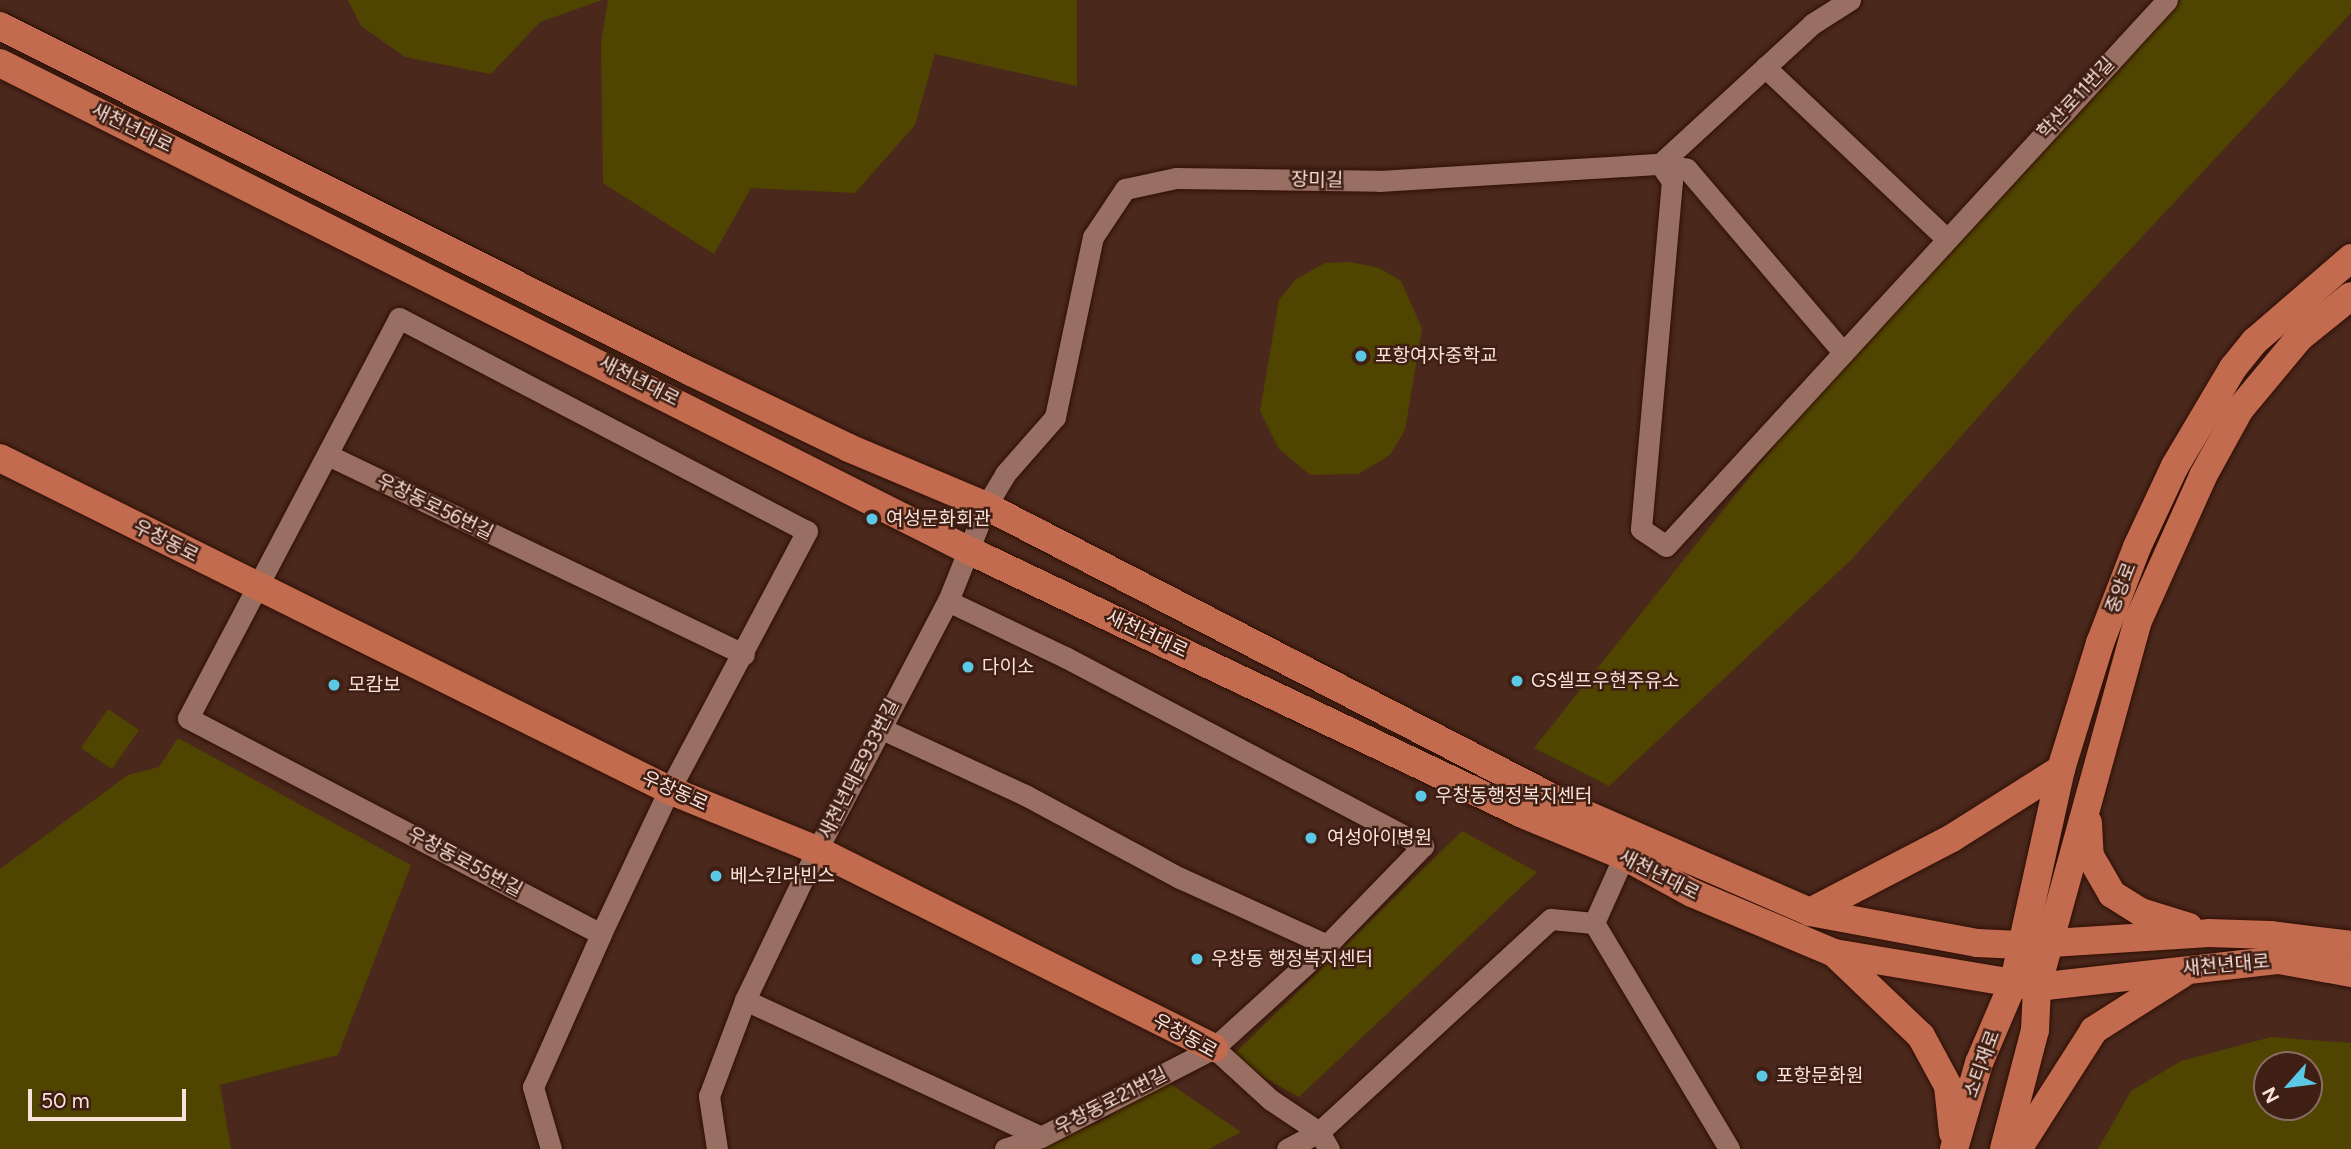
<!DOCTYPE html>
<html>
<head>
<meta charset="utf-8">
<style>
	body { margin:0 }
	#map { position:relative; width:2351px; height:1149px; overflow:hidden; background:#4a281c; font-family:Figtree,"Noto Sans KR",sans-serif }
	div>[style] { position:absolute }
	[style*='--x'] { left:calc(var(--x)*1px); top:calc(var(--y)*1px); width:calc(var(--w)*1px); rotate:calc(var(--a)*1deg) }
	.green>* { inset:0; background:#504500 }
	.roads { filter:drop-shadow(0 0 2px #2f0f05) drop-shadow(0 0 2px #2f0f05) }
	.minor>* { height:21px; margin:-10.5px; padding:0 10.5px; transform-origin:10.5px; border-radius:10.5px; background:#986f62 }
	.major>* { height:28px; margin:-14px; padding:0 14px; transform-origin:14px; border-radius:14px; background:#c36b4e }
	.dots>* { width:19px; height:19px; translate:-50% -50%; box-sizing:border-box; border:4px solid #3f1e13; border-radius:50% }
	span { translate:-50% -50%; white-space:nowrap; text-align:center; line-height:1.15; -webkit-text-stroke:5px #3f1e13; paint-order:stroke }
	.street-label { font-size:19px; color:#f9e2da }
	.poi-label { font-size:19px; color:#f9e2da }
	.left { translate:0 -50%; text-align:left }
	.north { position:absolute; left:2253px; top:1051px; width:70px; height:70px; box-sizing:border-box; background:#3f1e13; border:2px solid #896c63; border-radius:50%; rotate:242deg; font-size:19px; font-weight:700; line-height:28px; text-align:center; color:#f9e2da }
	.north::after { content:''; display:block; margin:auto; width:24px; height:32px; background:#5bc8e6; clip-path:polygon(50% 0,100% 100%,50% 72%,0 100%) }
	.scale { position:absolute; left:28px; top:1089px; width:158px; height:32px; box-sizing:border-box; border:4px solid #f9e2da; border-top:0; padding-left:9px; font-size:21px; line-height:24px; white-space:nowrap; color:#f9e2da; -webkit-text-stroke:5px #3f1e13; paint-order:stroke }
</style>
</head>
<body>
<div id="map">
	<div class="green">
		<i style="clip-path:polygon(348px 0,602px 0,540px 22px,491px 74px,405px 57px,361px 26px)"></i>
		<i style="clip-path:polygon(608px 0,1077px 0,1077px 86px,935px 54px,915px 125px,855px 193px,751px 188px,714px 254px,603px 183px,601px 43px)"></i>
		<i style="clip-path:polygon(2169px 0,2351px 0,2351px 13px,2069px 315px,1852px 559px,1609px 786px,1534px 748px,1907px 279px)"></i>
		<i style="clip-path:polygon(1350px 262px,1379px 268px,1401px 281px,1422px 328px,1405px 430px,1390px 455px,1358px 474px,1310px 475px,1279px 449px,1260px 411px,1279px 300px,1296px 279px,1325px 263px)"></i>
		<i style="clip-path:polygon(108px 709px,139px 730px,112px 769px,81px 748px)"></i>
		<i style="clip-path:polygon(178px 738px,411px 865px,338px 1055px,220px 1085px,231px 1149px,0 1149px,0 869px,128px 775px,159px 767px)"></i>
		<i style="clip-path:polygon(1462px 831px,1537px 872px,1299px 1097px,1230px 1058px)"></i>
		<i style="clip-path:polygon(evenodd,2271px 1037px,2351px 1043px,2351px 1149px,2098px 1149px,2131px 1091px,2181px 1061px,2271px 1037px,2267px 1065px,2309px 1065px,2309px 1107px,2267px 1107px,2267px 1065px)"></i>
		<i style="clip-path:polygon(1166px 1081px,1241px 1132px,1209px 1149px,1036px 1149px,1100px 1122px)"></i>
	</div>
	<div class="roads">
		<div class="minor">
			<i style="--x:1765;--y:67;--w:249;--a:43.4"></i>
			<i style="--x:1660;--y:164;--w:21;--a:55"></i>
			<i style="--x:1672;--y:181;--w:349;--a:95.1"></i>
			<i style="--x:1641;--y:529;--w:30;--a:34"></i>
			<i style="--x:1666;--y:546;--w:741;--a:-47.46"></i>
			<i style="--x:1660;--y:164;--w:207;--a:-42.6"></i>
			<i style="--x:1812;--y:24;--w:45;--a:-32.3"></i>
			<i style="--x:399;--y:318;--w:460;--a:27.6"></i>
			<i style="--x:807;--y:531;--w:293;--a:118"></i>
			<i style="--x:669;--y:790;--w:159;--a:115.3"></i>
			<i style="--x:601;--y:934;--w:466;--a:-152.4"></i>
			<i style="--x:188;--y:718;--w:452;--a:-62.2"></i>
			<i style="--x:330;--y:456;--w:459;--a:25.6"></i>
			<i style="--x:948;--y:601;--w:130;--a:25.6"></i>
			<i style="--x:1065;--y:657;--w:405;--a:27.8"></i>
			<i style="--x:1423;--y:846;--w:138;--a:134.1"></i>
			<i style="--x:1327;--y:945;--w:153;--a:137.7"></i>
			<i style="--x:1214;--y:1048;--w:195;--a:152.8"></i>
			<i style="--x:1041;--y:1137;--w:38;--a:162"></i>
			<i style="--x:880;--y:728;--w:160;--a:24.8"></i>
			<i style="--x:1025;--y:795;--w:176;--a:28.2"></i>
			<i style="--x:1180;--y:878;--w:162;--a:24.5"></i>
			<i style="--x:1594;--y:923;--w:73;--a:-65.9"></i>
			<i style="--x:745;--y:1000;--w:326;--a:24.8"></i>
			<i style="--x:1214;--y:1048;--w:77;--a:42.4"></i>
			<i style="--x:1271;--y:1100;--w:58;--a:33.7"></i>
			<i style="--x:1319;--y:1132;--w:20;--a:60"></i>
			<i style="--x:551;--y:1149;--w:65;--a:-106.2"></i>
			<i style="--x:533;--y:1087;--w:167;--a:-66"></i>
			<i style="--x:717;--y:1149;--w:54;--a:-98.6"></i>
			<i style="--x:709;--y:1096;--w:103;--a:-69.4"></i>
			<i style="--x:745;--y:1000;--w:166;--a:-64.4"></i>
			<i style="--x:817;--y:850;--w:281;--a:-62.3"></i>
			<i style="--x:948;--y:601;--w:102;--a:-68.2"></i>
			<i style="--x:986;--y:506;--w:37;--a:-59"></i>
			<i style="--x:1005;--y:474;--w:76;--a:-48.7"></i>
			<i style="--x:1055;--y:417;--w:184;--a:-78.1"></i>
			<i style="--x:1093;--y:237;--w:58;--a:-56.3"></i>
			<i style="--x:1125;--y:189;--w:52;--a:-12.2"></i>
			<i style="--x:1176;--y:178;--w:203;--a:0.8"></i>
			<i style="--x:1379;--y:181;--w:282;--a:-3.5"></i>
			<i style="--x:1660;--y:164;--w:27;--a:10"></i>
			<i style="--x:1687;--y:169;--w:240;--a:49.6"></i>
			<i style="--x:1287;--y:1149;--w:36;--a:-28"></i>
			<i style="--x:1319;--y:1132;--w:315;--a:-42.6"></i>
			<i style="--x:1551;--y:919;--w:43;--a:5.3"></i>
			<i style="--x:1594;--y:923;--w:263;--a:59.1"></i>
		</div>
		<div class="major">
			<i style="--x:0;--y:26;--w:773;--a:26.6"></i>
			<i style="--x:691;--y:372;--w:175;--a:25.7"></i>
			<i style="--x:849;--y:448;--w:149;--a:22.9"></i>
			<i style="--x:986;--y:506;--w:666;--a:27.26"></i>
			<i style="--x:1578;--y:811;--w:253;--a:23.5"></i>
			<i style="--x:1810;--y:912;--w:170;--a:10.5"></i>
			<i style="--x:1977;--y:943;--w:43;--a:2.7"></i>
			<i style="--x:2020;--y:945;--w:189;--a:-3.6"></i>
			<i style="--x:2209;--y:933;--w:61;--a:1.9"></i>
			<i style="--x:2270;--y:935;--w:82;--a:7"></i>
			<i style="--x:0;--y:63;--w:1081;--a:26.71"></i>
			<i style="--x:966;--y:549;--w:619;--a:25.45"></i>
			<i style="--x:1525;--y:815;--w:107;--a:22.5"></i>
			<i style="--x:1624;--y:856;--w:77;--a:28.6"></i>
			<i style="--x:1692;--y:893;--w:154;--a:22.9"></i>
			<i style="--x:1834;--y:953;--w:206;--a:9.5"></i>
			<i style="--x:2037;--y:987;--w:244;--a:-6.4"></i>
			<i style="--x:2279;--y:960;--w:73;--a:10.2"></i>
			<i style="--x:0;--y:458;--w:747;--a:26.39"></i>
			<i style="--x:669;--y:790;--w:160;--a:22.1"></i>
			<i style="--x:817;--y:850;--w:444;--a:26.5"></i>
			<i style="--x:2088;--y:823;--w:33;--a:87"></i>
			<i style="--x:2090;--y:856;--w:44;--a:59.9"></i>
			<i style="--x:2112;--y:894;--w:34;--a:32"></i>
			<i style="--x:2141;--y:912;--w:50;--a:17.4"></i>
			<i style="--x:1810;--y:912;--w:160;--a:-27.5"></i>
			<i style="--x:1952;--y:838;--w:129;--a:-32.3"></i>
			<i style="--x:1834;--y:953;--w:120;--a:43.7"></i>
			<i style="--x:1921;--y:1036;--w:57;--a:61.6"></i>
			<i style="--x:1948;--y:1086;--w:47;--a:83.9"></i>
			<i style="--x:1954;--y:1149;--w:90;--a:-73.8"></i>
			<i style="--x:1979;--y:1063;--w:89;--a:-66.9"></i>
			<i style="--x:2014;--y:981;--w:217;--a:-77.5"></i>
			<i style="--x:2061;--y:769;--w:132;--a:-72.8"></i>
			<i style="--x:2100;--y:643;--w:103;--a:-68.9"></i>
			<i style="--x:2137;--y:547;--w:89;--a:-64.9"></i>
			<i style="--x:2175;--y:466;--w:114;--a:-59.4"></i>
			<i style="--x:2233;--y:368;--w:35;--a:-51"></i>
			<i style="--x:2255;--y:341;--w:127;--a:-40.8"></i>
			<i style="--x:2004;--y:1149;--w:123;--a:-75.4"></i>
			<i style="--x:2035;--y:1030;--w:43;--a:-87.3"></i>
			<i style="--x:2037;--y:987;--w:377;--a:-74.6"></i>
			<i style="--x:2137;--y:623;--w:161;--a:-65.8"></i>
			<i style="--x:2203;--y:476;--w:77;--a:-61.1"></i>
			<i style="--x:2240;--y:409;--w:94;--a:-50.2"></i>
			<i style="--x:2300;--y:337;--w:65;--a:-38.8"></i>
			<i style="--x:2018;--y:1149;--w:141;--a:-57.4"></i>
			<i style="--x:2094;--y:1030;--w:104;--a:-32.5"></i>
		</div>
	</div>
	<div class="dots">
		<i style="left:1361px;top:356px;background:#5bc8e6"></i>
		<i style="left:872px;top:519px;background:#5bc8e6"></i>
		<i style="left:968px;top:667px;background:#5bc8e6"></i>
		<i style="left:1517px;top:681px;background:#5bc8e6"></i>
		<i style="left:334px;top:685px;background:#5bc8e6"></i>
		<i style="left:1421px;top:796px;background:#5bc8e6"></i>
		<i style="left:1311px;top:838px;background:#5bc8e6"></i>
		<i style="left:716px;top:876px;background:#5bc8e6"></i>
		<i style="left:1197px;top:959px;background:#5bc8e6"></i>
		<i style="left:1762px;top:1076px;background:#5bc8e6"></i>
	</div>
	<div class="street-label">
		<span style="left:2076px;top:98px;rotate:-47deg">학산로11번길</span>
		<span style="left:132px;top:128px;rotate:26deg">새천년대로</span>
		<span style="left:1317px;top:180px;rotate:1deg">장미길</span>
		<span style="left:639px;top:381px;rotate:27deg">새천년대로</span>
		<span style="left:435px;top:507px;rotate:26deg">우창동로56번길</span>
		<span style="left:166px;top:541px;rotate:27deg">우창동로</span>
		<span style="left:2121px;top:588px;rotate:-69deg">중앙로</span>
		<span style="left:1147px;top:634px;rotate:25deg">새천년대로</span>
		<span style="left:859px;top:769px;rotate:-63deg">새천년대로933번길</span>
		<span style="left:675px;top:791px;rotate:24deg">우창동로</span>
		<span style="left:465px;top:862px;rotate:28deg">우창동로55번길</span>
		<span style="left:1659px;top:875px;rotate:27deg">새천년대로</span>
		<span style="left:2226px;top:965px;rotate:-5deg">새천년대로</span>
		<span style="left:1185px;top:1036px;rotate:29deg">우창동로</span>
		<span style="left:1982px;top:1064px;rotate:-70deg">소티재로</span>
		<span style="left:1111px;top:1101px;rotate:-27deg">우창동로21번길</span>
	</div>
	<div class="poi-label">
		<span class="left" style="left:1375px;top:356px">포항여자중학교</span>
		<span class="left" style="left:886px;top:519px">여성문화회관</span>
		<span class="left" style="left:982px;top:667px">다이소</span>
		<span class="left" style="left:1531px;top:681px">GS셀프우현주유소</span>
		<span class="left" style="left:348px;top:685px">모캄보</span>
		<span class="left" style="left:1435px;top:796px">우창동행정복지센터</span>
		<span class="left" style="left:1327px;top:838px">여성아이병원</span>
		<span class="left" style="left:730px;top:876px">베스킨라빈스</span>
		<span class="left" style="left:1211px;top:959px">우창동 행정복지센터</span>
		<span class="left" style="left:1776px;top:1076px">포항문화원</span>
	</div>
	<div class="north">N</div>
	<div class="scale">50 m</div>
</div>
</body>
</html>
